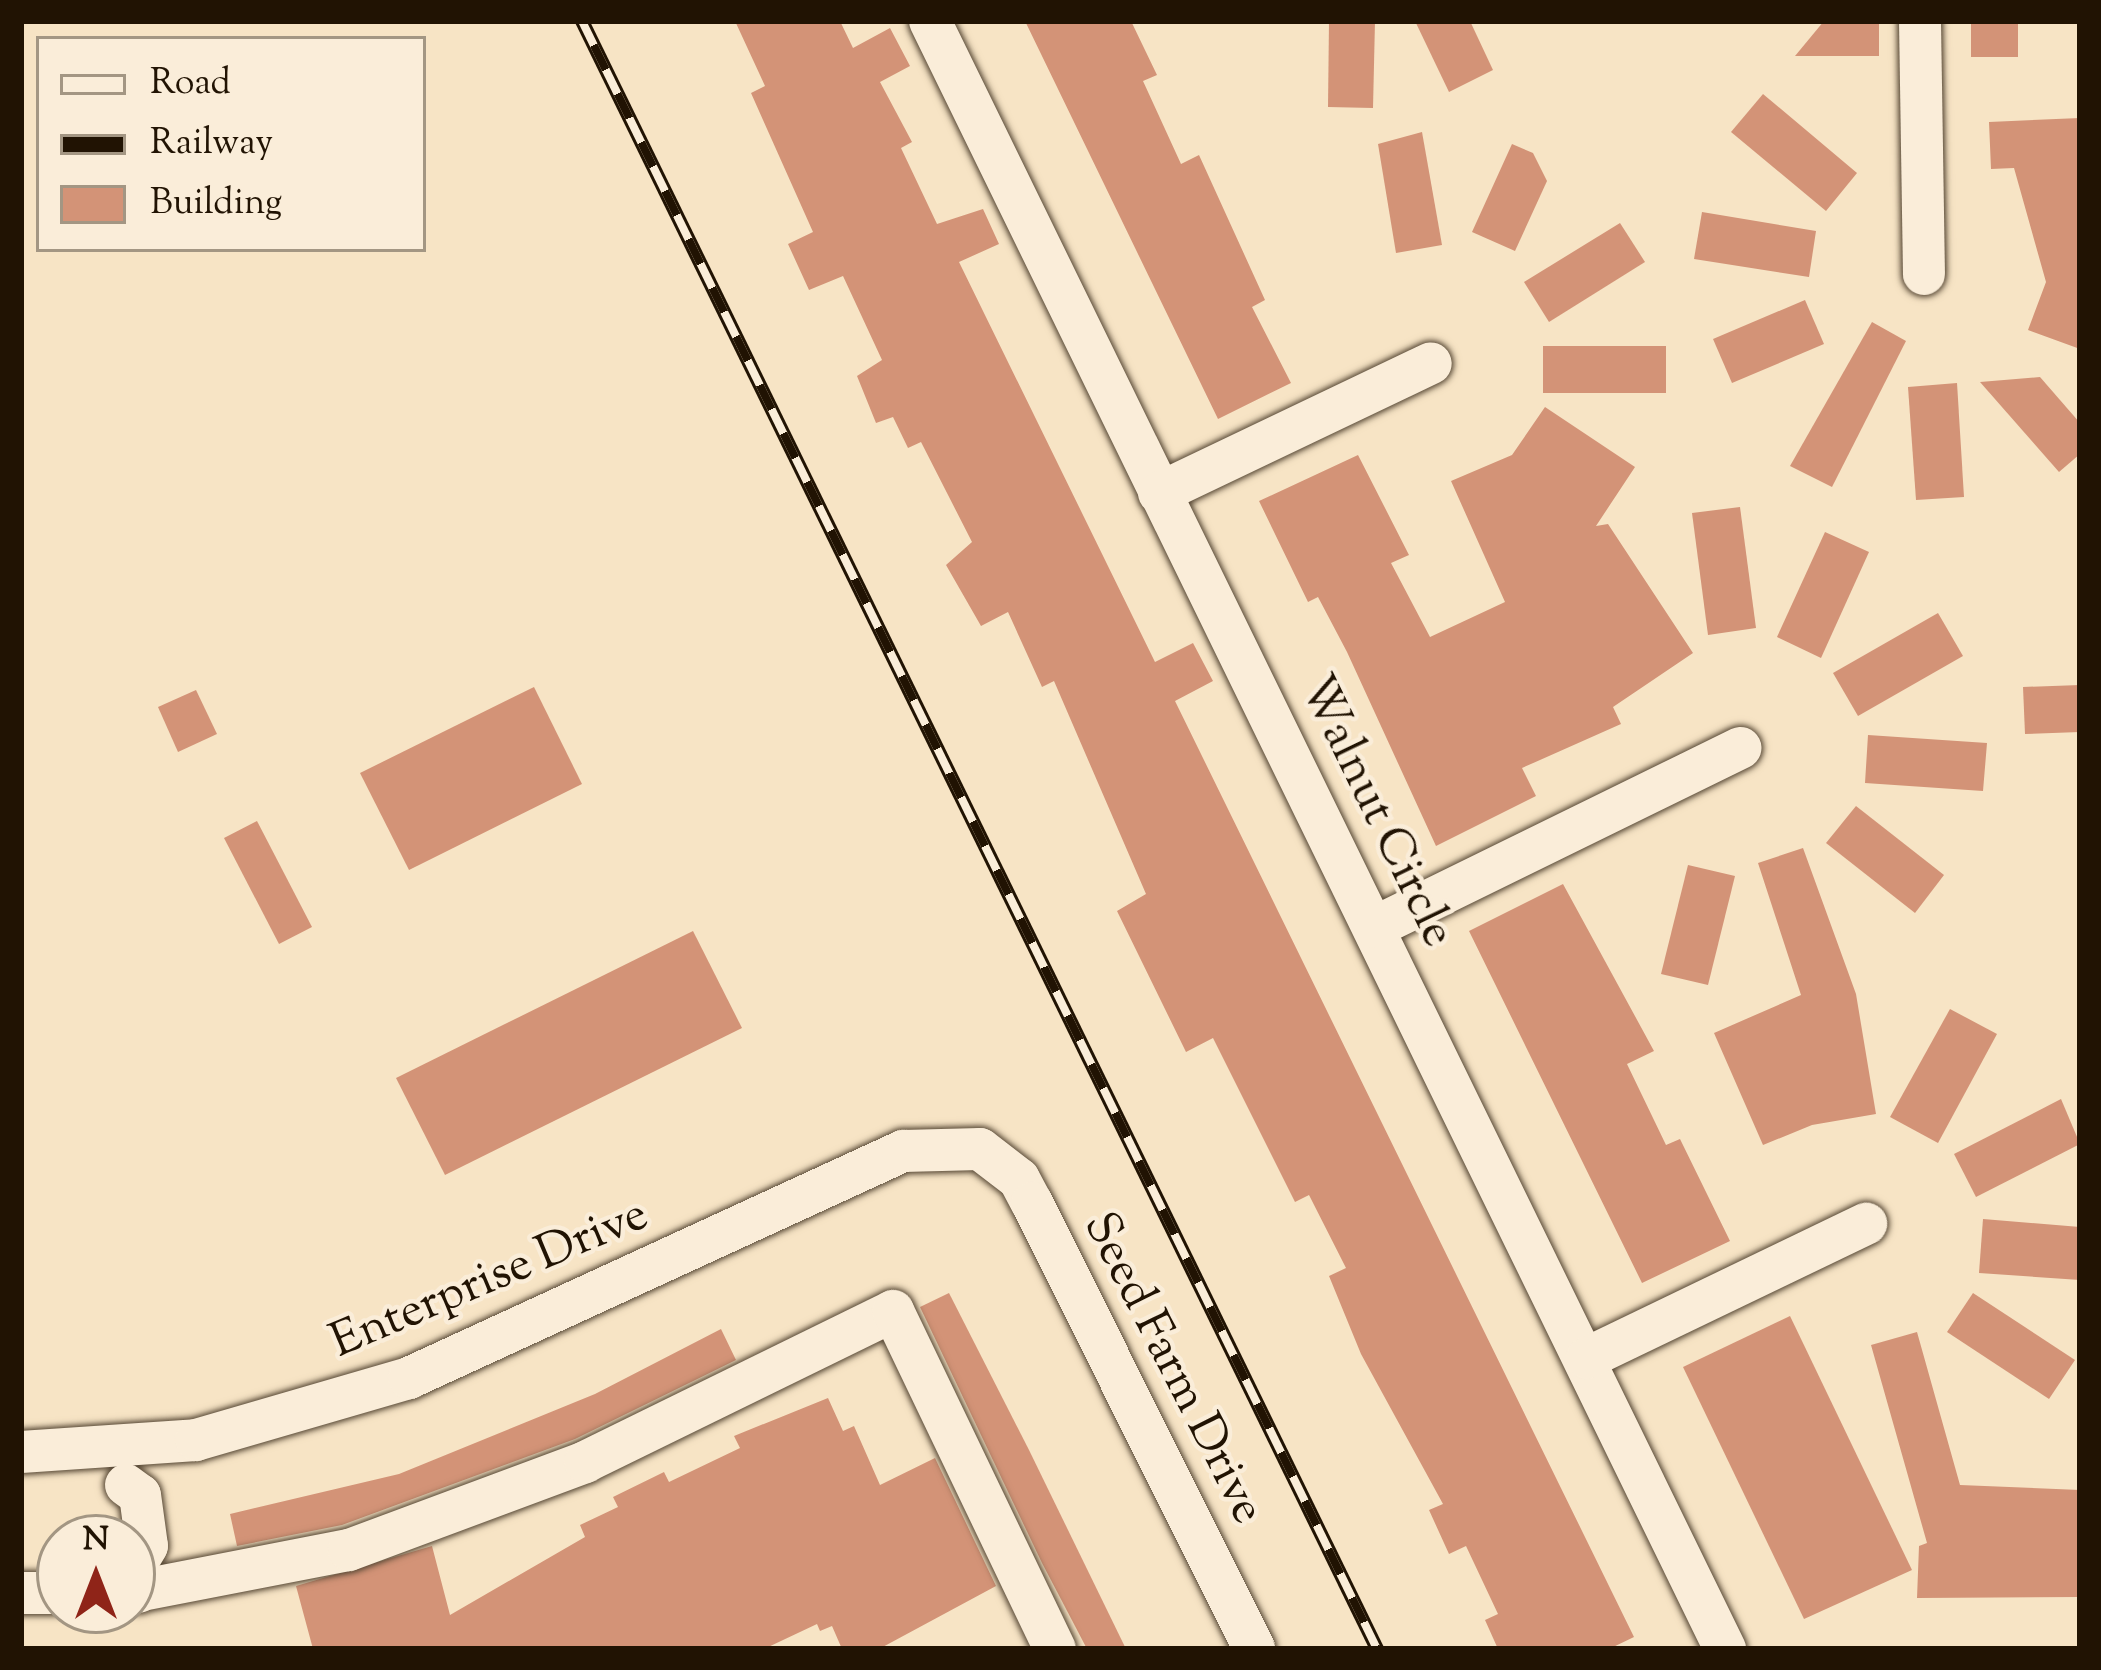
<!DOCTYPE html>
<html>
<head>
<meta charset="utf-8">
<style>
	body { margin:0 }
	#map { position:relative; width:2101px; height:1670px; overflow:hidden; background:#f7e4c5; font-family:"Sorts Mill Goudy",serif }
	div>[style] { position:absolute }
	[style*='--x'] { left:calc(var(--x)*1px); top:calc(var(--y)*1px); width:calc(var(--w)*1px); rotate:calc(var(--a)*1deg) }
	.building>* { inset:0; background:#d39377 }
	.roads { filter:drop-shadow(0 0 3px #564734) drop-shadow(0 0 3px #564734) }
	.minor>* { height:42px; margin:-21px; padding:0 21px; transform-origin:21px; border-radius:21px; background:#faedd9 }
	.rail>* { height:14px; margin-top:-7px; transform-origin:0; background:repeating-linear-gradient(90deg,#faedd9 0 27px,#211303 0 54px); box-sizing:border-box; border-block:3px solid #211303 }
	span { translate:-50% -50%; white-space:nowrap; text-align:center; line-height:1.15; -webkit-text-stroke:9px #faedd9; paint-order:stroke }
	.street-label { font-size:48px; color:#211303 }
	.frame { position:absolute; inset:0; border:24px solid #211303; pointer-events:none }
	.legend { position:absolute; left:36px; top:36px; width:390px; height:216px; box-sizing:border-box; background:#faedd9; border:3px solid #a39683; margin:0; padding:15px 21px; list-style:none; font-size:36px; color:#211303 }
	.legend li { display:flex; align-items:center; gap:24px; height:60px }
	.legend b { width:60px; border:3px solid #a39683 }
	.north { position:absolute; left:36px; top:1514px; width:120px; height:120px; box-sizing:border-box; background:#faedd9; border:3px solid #a39683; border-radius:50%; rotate:0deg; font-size:33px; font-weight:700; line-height:48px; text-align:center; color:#211303 }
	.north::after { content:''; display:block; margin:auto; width:42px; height:54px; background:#8f2418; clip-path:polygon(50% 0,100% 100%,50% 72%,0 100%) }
</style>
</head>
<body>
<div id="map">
	<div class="building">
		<i style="clip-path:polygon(735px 21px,840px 21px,853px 48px,890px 28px,910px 66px,880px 82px,912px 142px,901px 148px,937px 224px,983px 209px,999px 244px,959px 262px,1155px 662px,1193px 643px,1213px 681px,1175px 701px,1634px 1637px,1609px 1649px,1498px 1649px,1485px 1620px,1498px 1614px,1466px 1546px,1449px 1554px,1429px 1510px,1443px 1504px,1361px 1354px,1329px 1276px,1346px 1268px,1309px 1195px,1295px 1202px,1213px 1038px,1186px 1052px,1117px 911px,1146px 894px,1054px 681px,1042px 687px,1008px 612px,981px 626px,946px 565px,972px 542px,921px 442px,908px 448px,893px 417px,876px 423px,857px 376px,882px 360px,843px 276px,809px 290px,788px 244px,813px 232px,751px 93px,765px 86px)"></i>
		<i style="clip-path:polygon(1025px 21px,1131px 21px,1157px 75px,1143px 81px,1181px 164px,1199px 155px,1265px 300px,1252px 307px,1291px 383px,1218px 419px)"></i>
		<i style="clip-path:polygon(1329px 21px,1375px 21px,1373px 108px,1328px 107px)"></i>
		<i style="clip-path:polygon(1415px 21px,1470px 21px,1493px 70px,1449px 92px)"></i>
		<i style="clip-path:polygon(1824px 21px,1879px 21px,1879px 56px,1795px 56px)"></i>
		<i style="clip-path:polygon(1971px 21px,2018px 21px,2018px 57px,1971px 57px)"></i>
		<i style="clip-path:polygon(1763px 94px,1857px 173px,1826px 211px,1731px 132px)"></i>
		<i style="clip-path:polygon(2080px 118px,2080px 349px,2028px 330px,2046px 282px,2014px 168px,1991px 169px,1989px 122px)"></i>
		<i style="clip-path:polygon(1422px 132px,1442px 245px,1396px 253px,1378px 144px)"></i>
		<i style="clip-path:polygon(1512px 144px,1533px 153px,1547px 181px,1515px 251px,1472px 232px)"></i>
		<i style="clip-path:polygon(1702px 212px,1816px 231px,1809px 277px,1694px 259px)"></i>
		<i style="clip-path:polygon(1620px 223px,1645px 262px,1549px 322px,1524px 282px)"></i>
		<i style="clip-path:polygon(1805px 300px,1824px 344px,1732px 383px,1713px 339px)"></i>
		<i style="clip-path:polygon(1872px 322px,1906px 341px,1832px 487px,1790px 466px)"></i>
		<i style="clip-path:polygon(1543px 346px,1666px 346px,1666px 393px,1543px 393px)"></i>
		<i style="clip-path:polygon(2040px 377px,2080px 423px,2080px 454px,2059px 472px,1980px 382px)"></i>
		<i style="clip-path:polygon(1957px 383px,1964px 497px,1916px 500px,1908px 387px)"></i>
		<i style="clip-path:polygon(1545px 407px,1635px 467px,1596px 526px,1608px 524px,1693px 653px,1613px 707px,1621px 724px,1522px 768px,1536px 796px,1436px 846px,1347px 652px,1318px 597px,1308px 602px,1259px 501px,1358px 455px,1409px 555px,1391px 563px,1430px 637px,1505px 602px,1451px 481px,1512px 455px)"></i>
		<i style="clip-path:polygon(1740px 507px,1756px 628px,1708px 635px,1692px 513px)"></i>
		<i style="clip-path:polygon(1825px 532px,1869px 552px,1821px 658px,1777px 637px)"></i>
		<i style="clip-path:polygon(1938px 613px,1963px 656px,1858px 716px,1833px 673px)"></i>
		<i style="clip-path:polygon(2080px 685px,2080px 732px,2025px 734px,2023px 687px)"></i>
		<i style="clip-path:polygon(534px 687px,582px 784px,409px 870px,360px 773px)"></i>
		<i style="clip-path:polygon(196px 690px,217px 734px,178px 752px,158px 707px)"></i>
		<i style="clip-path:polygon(1868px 735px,1987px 743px,1983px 791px,1865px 783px)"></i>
		<i style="clip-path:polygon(1856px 806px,1944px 875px,1915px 913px,1826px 843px)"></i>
		<i style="clip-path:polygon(257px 821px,312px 927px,279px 944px,224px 838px)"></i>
		<i style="clip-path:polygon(1803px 848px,1856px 994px,1876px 1114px,1812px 1125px,1763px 1145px,1714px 1033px,1801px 995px,1758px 863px)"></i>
		<i style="clip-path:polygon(1688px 865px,1735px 876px,1708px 985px,1661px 974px)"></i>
		<i style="clip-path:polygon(1563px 884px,1654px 1051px,1627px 1064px,1666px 1145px,1680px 1139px,1730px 1241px,1642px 1283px,1469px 931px)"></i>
		<i style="clip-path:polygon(693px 931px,742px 1028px,445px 1175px,396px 1078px)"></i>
		<i style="clip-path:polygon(1950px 1009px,1997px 1034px,1938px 1143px,1890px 1117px)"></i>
		<i style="clip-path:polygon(2061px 1099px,2080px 1144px,1976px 1197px,1954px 1154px)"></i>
		<i style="clip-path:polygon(1983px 1219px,2080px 1227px,2080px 1280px,1979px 1273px)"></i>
		<i style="clip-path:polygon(949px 1293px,1029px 1450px,1126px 1649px,1087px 1649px,1042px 1563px,920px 1307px)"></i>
		<i style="clip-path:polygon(1973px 1293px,2075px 1360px,2049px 1399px,1947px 1332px)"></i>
		<i style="clip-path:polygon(1790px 1316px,1912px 1570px,1804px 1619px,1683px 1367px)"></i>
		<i style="clip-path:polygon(721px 1329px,736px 1360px,575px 1439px,342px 1525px,237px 1546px,230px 1514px,399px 1474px,595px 1394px)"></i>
		<i style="clip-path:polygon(1917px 1332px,1960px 1485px,2080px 1490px,2080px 1597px,1917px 1598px,1919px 1546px,1927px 1543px,1871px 1345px)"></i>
		<i style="clip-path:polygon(828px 1398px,843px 1431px,854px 1426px,880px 1485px,935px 1458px,996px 1586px,879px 1649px,842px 1649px,832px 1626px,820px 1631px,817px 1624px,764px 1649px,313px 1649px,296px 1586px,432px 1546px,450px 1615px,585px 1537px,580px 1525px,618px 1507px,613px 1497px,664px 1472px,669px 1482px,740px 1448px,734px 1436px)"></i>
	</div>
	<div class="roads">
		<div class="minor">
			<i style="--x:930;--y:21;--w:1812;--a:63.97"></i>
			<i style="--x:1920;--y:21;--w:253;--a:89.1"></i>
			<i style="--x:1159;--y:493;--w:301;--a:-25.5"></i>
			<i style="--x:1375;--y:927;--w:407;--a:-26.1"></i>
			<i style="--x:1587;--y:1358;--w:310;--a:-25.7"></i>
			<i style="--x:21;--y:1452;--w:175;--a:-3.9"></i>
			<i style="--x:196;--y:1440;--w:222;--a:-16.2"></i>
			<i style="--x:409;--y:1378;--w:544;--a:-24.68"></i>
			<i style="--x:903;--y:1151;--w:77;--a:-1.5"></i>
			<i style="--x:980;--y:1149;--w:49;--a:37.6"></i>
			<i style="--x:1019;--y:1179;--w:27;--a:62"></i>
			<i style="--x:1032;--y:1203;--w:498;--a:63.5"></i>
			<i style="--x:126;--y:1485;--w:17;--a:36"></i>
			<i style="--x:140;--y:1495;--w:51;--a:82.2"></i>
			<i style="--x:147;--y:1546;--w:21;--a:121"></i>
			<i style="--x:136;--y:1564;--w:28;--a:84"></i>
			<i style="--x:132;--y:1592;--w:221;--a:-11"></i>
			<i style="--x:349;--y:1550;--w:252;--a:-20.4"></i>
			<i style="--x:585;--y:1462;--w:343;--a:-26.1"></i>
			<i style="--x:893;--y:1311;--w:375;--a:64.4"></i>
			<i style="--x:21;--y:1593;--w:39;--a:0"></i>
		</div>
	</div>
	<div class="rail">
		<i style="--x:582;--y:21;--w:1812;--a:63.97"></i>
	</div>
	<div class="street-label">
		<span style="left:1375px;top:812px;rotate:64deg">Walnut Circle</span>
		<span style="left:490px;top:1280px;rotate:-23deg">Enterprise Drive</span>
		<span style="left:1172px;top:1369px;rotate:63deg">Seed Farm Drive</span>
	</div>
	<div class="frame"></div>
	<ul class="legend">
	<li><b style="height:15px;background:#faedd9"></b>Road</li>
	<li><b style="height:15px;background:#211303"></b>Railway</li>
	<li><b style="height:33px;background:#d39377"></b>Building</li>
	</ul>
	<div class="north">N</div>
</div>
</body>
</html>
